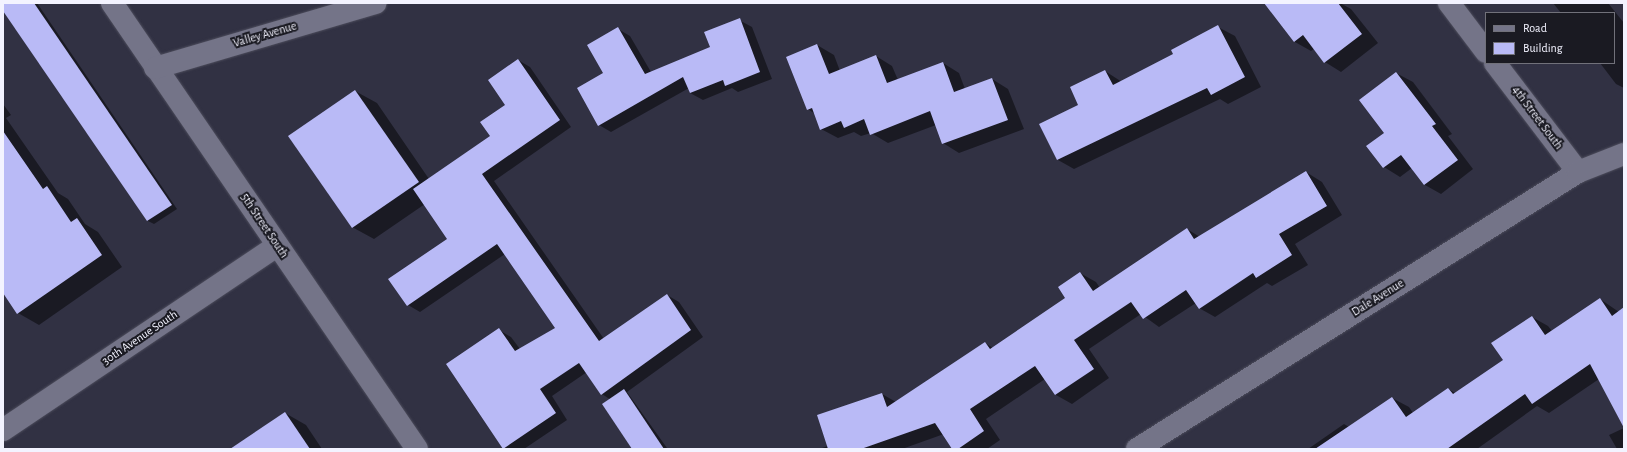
<!DOCTYPE html>
<html>
<head>
<meta charset="utf-8">
<style>
	body { margin:0 }
	#map { position:relative; width:1627px; height:452px; overflow:hidden; background:#313143; font-family:"Alegreya Sans",sans-serif }
	div>[style] { position:absolute }
	[style*='--x'] { left:calc(var(--x)*1px); top:calc(var(--y)*1px); width:calc(var(--w)*1px); rotate:calc(var(--a)*1deg) }
	.shadow>* { inset:0; background:#0007 }
	.building>* { inset:0; background:#b9baf6 }
	.roads { filter:drop-shadow(0 0 1px #4d4d5c) drop-shadow(0 0 1px #4d4d5c) }
	.minor>* { height:22px; margin:-11px; padding:0 11px; transform-origin:11px; border-radius:11px; background:#747488 }
	span { translate:-50% -50%; white-space:nowrap; text-align:center; line-height:1.15; -webkit-text-stroke:4px #1a1a22; paint-order:stroke }
	.street-label { font-size:12px; color:#f3f3ff }
	.frame { position:absolute; inset:0; border:4px solid #f3f3ff; pointer-events:none }
	.legend { position:absolute; left:1485px; top:12px; width:130px; height:52px; box-sizing:border-box; background:#1a1a22; border:1px solid #71717a; margin:0; padding:5px 7px; list-style:none; font-size:12px; color:#f3f3ff }
	.legend li { display:flex; align-items:center; gap:8px; height:20px }
	.legend b { width:20px; border:1px solid #71717a }
</style>
</head>
<body>
<div id="map">
	<div class="shadow">
		<i style="clip-path:polygon(3px 3px,37px 3px,177px 209px,154px 224px,148px 221px,3px 9px)"></i>
		<i style="clip-path:polygon(1265px 3px,1340px 3px,1351px 9px,1378px 43px,1341px 72px,1325px 62px,1314px 49px,1311px 51px,1295px 42px)"></i>
		<i style="clip-path:polygon(1553px 3px,1608px 3px,1624px 23px,1624px 88px,1616px 84px,1600px 63px,1614px 63px,1614px 13px,1561px 13px)"></i>
		<i style="clip-path:polygon(739px 20px,752px 27px,772px 79px,738px 92px,732px 88px,703px 100px,690px 93px,689px 88px,611px 132px,599px 125px,604px 73px,618px 29px,630px 36px,651px 72px,712px 48px)"></i>
		<i style="clip-path:polygon(1218px 27px,1235px 36px,1261px 87px,1228px 104px,1220px 99px,1074px 169px,1058px 160px,1041px 124px,1080px 105px,1105px 71px,1122px 82px,1174px 54px)"></i>
		<i style="clip-path:polygon(817px 45px,834px 55px,840px 71px,876px 56px,892px 66px,898px 80px,943px 63px,959px 73px,965px 89px,992px 79px,1008px 89px,1024px 129px,959px 153px,943px 143px,936px 125px,888px 143px,871px 133px,861px 136px,854px 132px,838px 138px,821px 129px,815px 114px,808px 109px)"></i>
		<i style="clip-path:polygon(518px 60px,530px 67px,571px 127px,494px 181px,604px 339px,667px 295px,679px 302px,703px 337px,627px 392px,667px 448px,665px 449px,633px 449px,611px 400px,602px 394px,587px 372px,552px 396px,567px 420px,524px 449px,503px 448px,499px 330px,511px 337px,520px 349px,556px 328px,505px 254px,420px 312px,408px 305px,449px 239px,425px 204px,374px 239px,352px 227px,355px 91px,377px 103px,429px 179px,491px 136px,506px 105px)"></i>
		<i style="clip-path:polygon(1396px 73px,1413px 82px,1452px 134px,1448px 136px,1473px 169px,1441px 194px,1425px 185px,1412px 168px,1400px 177px,1384px 167px,1385px 133px)"></i>
		<i style="clip-path:polygon(3px 104px,11px 115px,6px 118px,58px 193px,68px 199px,85px 224px,98px 232px,122px 267px,39px 325px,18px 313px,3px 291px)"></i>
		<i style="clip-path:polygon(1306px 172px,1322px 182px,1342px 215px,1295px 244px,1308px 265px,1272px 286px,1267px 283px,1215px 317px,1199px 308px,1196px 303px,1159px 327px,1141px 314px,1089px 349px,1109px 378px,1072px 404px,1056px 395px,1045px 379px,986px 419px,1000px 440px,987px 449px,953px 449px,944px 434px,902px 449px,819px 449px,828px 446px,882px 394px,896px 402px,985px 343px,993px 348px,1067px 298px,1080px 273px,1096px 282px,1100px 288px,1187px 229px,1200px 237px)"></i>
		<i style="clip-path:polygon(1600px 299px,1619px 312px,1624px 309px,1624px 376px,1602px 377px,1549px 413px,1537px 406px,1477px 449px,1308px 449px,1344px 424px,1349px 427px,1392px 398px,1409px 407px,1413px 413px,1448px 389px,1455px 393px,1504px 361px,1532px 317px,1548px 326px,1552px 331px)"></i>
		<i style="clip-path:polygon(285px 413px,306px 425px,322px 449px,232px 449px)"></i>
		<i style="clip-path:polygon(1624px 428px,1624px 449px,1617px 449px,1609px 435px)"></i>
	</div>
	<div class="building">
		<i style="clip-path:polygon(3px 3px,34px 3px,172px 205px,147px 221px,3px 11px)"></i>
		<i style="clip-path:polygon(1264px 3px,1338px 3px,1362px 34px,1324px 63px,1303px 35px,1294px 42px)"></i>
		<i style="clip-path:polygon(740px 18px,760px 72px,725px 86px,723px 80px,690px 93px,683px 77px,598px 126px,577px 88px,603px 73px,587px 45px,618px 27px,645px 74px,710px 47px,704px 32px)"></i>
		<i style="clip-path:polygon(1218px 25px,1245px 77px,1211px 95px,1207px 88px,1057px 160px,1039px 124px,1078px 105px,1070px 87px,1105px 70px,1113px 85px,1173px 54px,1171px 50px)"></i>
		<i style="clip-path:polygon(817px 44px,829px 74px,876px 55px,887px 83px,943px 62px,954px 92px,992px 78px,1008px 120px,942px 144px,930px 111px,870px 135px,864px 119px,844px 128px,841px 121px,820px 130px,812px 108px,807px 110px,786px 57px)"></i>
		<i style="clip-path:polygon(518px 59px,560px 120px,482px 174px,599px 341px,667px 294px,691px 330px,601px 395px,579px 363px,540px 389px,556px 413px,503px 449px,446px 364px,499px 328px,515px 351px,555px 328px,497px 244px,407px 306px,388px 279px,447px 239px,413px 189px,490px 136px,480px 122px,505px 105px,488px 80px)"></i>
		<i style="clip-path:polygon(1396px 72px,1436px 124px,1432px 126px,1458px 160px,1424px 185px,1401px 155px,1383px 168px,1366px 146px,1384px 133px,1359px 100px)"></i>
		<i style="clip-path:polygon(355px 90px,419px 182px,352px 228px,288px 136px)"></i>
		<i style="clip-path:polygon(3px 131px,43px 189px,47px 186px,71px 222px,77px 218px,102px 255px,17px 314px,3px 293px)"></i>
		<i style="clip-path:polygon(1306px 171px,1327px 206px,1279px 234px,1292px 255px,1256px 278px,1253px 273px,1199px 309px,1186px 290px,1143px 319px,1131px 302px,1074px 340px,1094px 369px,1055px 395px,1035px 366px,970px 409px,984px 431px,958px 449px,952px 449px,935px 423px,861px 449px,828px 449px,817px 415px,882px 393px,887px 407px,985px 342px,990px 349px,1065px 298px,1058px 287px,1080px 272px,1093px 291px,1187px 228px,1194px 239px)"></i>
		<i style="clip-path:polygon(1600px 298px,1612px 316px,1624px 307px,1624px 428px,1590px 364px,1532px 404px,1525px 394px,1447px 449px,1315px 449px,1392px 397px,1406px 417px,1448px 388px,1453px 394px,1503px 360px,1491px 343px,1532px 316px,1545px 335px)"></i>
		<i style="clip-path:polygon(624px 389px,664px 449px,632px 449px,602px 404px)"></i>
		<i style="clip-path:polygon(285px 412px,310px 449px,230px 449px)"></i>
	</div>
	<div class="roads">
		<div class="minor">
			<i style="--x:112;--y:3;--w:540;--a:55.63"></i>
			<i style="--x:1449;--y:3;--w:61;--a:52.9"></i>
			<i style="--x:1495;--y:63;--w:137;--a:52.7"></i>
			<i style="--x:155;--y:68;--w:230;--a:-16.4"></i>
			<i style="--x:3;--y:430;--w:330;--a:-33.9"></i>
			<i style="--x:1137;--y:449;--w:521;--a:-32.13"></i>
			<i style="--x:1578;--y:172;--w:49;--a:-21.4"></i>
		</div>
	</div>
	<div class="street-label">
		<span style="left:265px;top:35px;rotate:-16deg">Valley Avenue</span>
		<span style="left:1537px;top:118px;rotate:53deg">4th Street South</span>
		<span style="left:264px;top:226px;rotate:56deg">5th Street South</span>
		<span style="left:1378px;top:298px;rotate:-32deg">Dale Avenue</span>
		<span style="left:140px;top:338px;rotate:-34deg">30th Avenue South</span>
	</div>
	<div class="frame"></div>
	<ul class="legend">
	<li><b style="height:5px;background:#747488"></b>Road</li>
	<li><b style="height:11px;background:#b9baf6"></b>Building</li>
	</ul>
</div>
</body>
</html>
